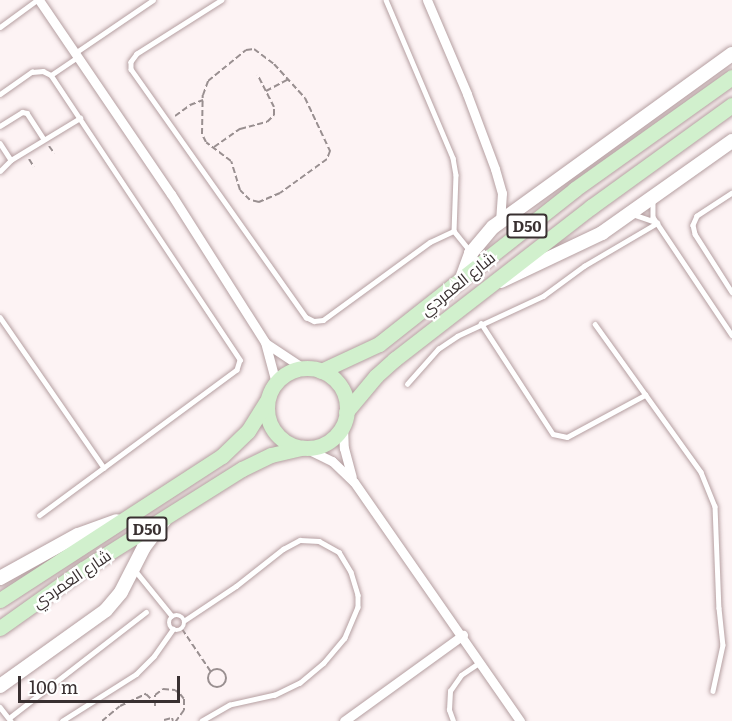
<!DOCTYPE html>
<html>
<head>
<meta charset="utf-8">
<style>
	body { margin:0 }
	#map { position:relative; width:732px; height:721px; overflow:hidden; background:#fdf3f4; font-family:Literata,Cairo,serif }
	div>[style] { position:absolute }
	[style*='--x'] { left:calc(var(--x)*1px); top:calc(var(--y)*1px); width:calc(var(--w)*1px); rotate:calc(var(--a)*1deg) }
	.path>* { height:2px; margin-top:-1px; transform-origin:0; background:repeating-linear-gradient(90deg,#998f90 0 6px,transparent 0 9px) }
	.path>.ring { margin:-1px; padding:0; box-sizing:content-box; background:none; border:2px solid #998f90; border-radius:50% }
	.roads { filter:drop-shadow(0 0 2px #b59fa1) drop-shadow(0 0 2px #b59fa1) }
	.lane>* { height:4.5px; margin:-2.25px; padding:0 2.25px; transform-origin:2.25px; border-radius:2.25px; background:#fff }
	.lane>.ring { margin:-2.25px; padding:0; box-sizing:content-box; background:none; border:4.5px solid #fff; border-radius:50% }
	.street>* { height:9px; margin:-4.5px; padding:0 4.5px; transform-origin:4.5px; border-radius:4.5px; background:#fff }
	.secondary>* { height:14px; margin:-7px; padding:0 7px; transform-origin:7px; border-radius:7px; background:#fff }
	.primary>* { height:15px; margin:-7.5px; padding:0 7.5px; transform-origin:7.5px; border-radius:7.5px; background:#d1f0cd }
	.primary>.ring { margin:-7.5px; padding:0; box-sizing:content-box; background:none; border:15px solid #d1f0cd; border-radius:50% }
	span { translate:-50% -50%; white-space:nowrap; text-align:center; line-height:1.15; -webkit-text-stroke:5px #fff; paint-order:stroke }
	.shield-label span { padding:2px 4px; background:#fff; border:2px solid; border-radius:4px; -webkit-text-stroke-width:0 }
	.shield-label { font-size:15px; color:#393031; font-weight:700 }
	.street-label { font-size:16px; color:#393031 }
	.scale { position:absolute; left:18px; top:676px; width:162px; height:27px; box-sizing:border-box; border:3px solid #393031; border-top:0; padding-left:8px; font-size:18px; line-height:21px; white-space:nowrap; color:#393031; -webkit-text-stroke:4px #fff; paint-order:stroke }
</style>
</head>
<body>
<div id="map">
	<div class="path">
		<i style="--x:254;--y:49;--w:25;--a:37"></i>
		<i style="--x:274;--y:64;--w:46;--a:47.6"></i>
		<i style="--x:305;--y:98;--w:59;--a:64.7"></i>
		<i style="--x:330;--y:151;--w:9;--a:111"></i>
		<i style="--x:327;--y:159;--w:58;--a:144.1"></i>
		<i style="--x:280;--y:193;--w:23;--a:157"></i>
		<i style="--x:259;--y:202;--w:9;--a:-167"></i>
		<i style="--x:250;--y:200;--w:14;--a:-135"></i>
		<i style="--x:240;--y:190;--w:30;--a:-107"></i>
		<i style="--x:231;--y:161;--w:31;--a:-143"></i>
		<i style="--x:206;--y:142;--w:9;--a:-117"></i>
		<i style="--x:202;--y:134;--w:39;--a:-89"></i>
		<i style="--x:203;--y:95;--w:15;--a:-70"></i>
		<i style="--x:208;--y:81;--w:49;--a:-39.2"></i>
		<i style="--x:246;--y:50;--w:8;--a:-7"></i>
		<i style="--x:266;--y:91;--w:26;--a:-28"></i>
		<i style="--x:175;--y:116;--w:19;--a:-36"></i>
		<i style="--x:190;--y:105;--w:14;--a:-21"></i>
		<i style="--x:49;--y:146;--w:9;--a:54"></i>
		<i style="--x:214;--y:147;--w:32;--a:-35"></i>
		<i style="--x:240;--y:129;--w:28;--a:-15"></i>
		<i style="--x:267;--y:122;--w:10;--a:-45"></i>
		<i style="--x:274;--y:115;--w:8;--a:-90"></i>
		<i style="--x:274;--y:107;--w:36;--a:-117"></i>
		<i style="--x:29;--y:159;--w:9;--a:58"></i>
		<i style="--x:182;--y:629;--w:52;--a:56"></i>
		<i class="ring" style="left:208px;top:669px;width:16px;height:16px"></i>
		<i style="--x:155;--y:706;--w:11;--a:-90"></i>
		<i style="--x:155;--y:695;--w:10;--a:-37"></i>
		<i style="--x:163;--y:689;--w:12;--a:5"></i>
		<i style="--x:175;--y:690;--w:6;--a:39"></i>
		<i style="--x:180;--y:694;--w:6;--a:51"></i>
		<i style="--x:184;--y:699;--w:11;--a:90"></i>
		<i style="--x:184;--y:710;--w:14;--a:126"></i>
		<i style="--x:164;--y:720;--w:8;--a:-14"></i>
		<i style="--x:172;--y:718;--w:3;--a:72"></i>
		<i style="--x:102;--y:721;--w:23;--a:-40"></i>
		<i style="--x:120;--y:706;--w:29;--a:-25"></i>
		<i style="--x:146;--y:694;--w:11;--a:45"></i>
	</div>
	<div class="roads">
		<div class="lane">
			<i style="--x:222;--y:0;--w:101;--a:147.6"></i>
			<i style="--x:137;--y:54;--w:10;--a:127"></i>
			<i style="--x:131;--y:62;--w:7;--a:90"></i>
			<i style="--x:131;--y:69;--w:304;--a:54.8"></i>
			<i style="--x:306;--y:317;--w:9;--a:27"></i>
			<i style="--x:314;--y:321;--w:9;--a:-6"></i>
			<i style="--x:323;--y:320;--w:132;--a:-36.1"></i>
			<i style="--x:430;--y:242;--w:26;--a:-25"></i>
			<i style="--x:386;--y:0;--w:172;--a:67"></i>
			<i style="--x:453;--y:158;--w:17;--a:80"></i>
			<i style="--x:456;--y:175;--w:56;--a:92"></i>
			<i style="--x:454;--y:231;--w:26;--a:51"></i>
			<i style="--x:0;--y:27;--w:46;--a:-36.1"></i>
			<i style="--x:75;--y:53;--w:94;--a:-34.2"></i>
			<i style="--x:51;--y:75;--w:32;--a:-34"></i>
			<i style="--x:0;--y:94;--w:39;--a:-35"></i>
			<i style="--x:32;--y:72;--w:11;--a:-5"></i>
			<i style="--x:43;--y:71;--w:9;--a:27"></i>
			<i style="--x:51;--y:75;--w:342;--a:56.4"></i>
			<i style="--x:240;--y:360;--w:10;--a:107"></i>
			<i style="--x:237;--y:370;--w:245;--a:143.6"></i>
			<i style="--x:0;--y:126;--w:26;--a:-32"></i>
			<i style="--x:22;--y:112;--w:5;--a:11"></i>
			<i style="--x:27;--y:113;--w:31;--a:57"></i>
			<i style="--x:0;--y:143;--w:20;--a:57"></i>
			<i style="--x:0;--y:171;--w:16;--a:-45"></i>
			<i style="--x:11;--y:160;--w:81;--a:-31.3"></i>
			<i style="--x:732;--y:193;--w:42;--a:146.7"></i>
			<i style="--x:697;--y:216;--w:10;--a:114"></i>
			<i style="--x:693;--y:225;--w:9;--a:77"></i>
			<i style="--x:695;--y:234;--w:69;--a:57.5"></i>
			<i style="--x:653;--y:200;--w:17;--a:90"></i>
			<i style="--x:653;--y:217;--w:142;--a:56.2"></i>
			<i style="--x:635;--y:215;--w:21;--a:19"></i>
			<i style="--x:0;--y:317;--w:183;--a:55.4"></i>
			<i style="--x:481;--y:323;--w:132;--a:57"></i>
			<i style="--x:553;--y:434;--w:14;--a:12"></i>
			<i style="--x:567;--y:437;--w:89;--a:-28.3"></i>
			<i style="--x:595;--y:324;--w:182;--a:54.4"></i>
			<i style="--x:701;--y:472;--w:37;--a:68"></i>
			<i style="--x:715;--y:506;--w:102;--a:87.8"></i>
			<i style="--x:719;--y:608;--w:37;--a:84"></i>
			<i style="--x:723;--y:645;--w:47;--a:102.3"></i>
			<i style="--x:407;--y:384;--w:47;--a:-48.5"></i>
			<i style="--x:438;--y:349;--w:23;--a:-34"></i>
			<i style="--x:457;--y:336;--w:95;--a:-24.9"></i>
			<i style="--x:543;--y:296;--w:51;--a:-36.2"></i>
			<i style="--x:584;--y:266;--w:85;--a:-30.5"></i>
			<i style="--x:134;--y:569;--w:60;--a:51"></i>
			<i class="ring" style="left:169px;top:615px;width:11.5px;height:11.5px"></i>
			<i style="--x:185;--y:620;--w:61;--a:-33.7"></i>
			<i style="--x:236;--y:586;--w:60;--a:-38.2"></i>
			<i style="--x:283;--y:549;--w:19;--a:-28"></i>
			<i style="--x:300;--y:540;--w:19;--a:3"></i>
			<i style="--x:319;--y:541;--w:23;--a:29"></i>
			<i style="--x:339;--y:552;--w:23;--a:59"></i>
			<i style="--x:351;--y:572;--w:24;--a:73"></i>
			<i style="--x:358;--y:595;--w:12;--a:90"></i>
			<i style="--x:358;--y:607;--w:34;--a:113"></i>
			<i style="--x:345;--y:638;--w:33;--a:130"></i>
			<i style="--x:324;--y:663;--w:31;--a:140"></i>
			<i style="--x:300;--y:683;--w:28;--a:154"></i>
			<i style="--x:275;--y:695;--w:46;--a:167.5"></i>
			<i style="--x:230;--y:705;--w:32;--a:150"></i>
			<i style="--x:0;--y:707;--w:18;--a:52"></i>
			<i style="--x:9;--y:718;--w:173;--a:-37.7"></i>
			<i style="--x:62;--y:721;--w:88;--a:-32.4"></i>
			<i style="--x:136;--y:674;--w:25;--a:-45"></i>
			<i style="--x:154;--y:656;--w:33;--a:-55"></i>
			<i style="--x:453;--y:721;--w:12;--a:-110"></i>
			<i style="--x:449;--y:710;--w:19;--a:-87"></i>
			<i style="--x:450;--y:691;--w:19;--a:-55"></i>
			<i style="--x:461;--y:675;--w:22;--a:-34"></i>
		</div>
		<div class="street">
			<i style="--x:39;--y:0;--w:235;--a:55.8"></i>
			<i style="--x:171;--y:194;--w:175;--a:57.6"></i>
			<i style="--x:265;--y:342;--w:42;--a:75"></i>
			<i style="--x:427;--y:0;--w:102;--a:66.9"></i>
			<i style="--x:467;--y:94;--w:80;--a:69.5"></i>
			<i style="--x:495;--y:169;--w:25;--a:74"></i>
			<i style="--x:502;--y:193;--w:29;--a:94"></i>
			<i style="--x:267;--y:344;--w:43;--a:33.7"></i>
			<i style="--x:343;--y:425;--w:23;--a:88"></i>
			<i style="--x:344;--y:448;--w:30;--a:75"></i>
			<i style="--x:305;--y:448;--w:30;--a:26"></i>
			<i style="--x:332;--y:461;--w:30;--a:44"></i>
			<i style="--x:354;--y:482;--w:291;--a:55.2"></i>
			<i style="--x:344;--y:721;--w:147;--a:-35.9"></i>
		</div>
		<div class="secondary">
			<i style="--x:461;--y:281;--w:30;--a:-70"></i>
			<i style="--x:471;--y:253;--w:34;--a:-50"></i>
			<i style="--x:493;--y:227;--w:295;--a:-35.9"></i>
			<i style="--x:501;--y:281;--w:112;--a:-25.4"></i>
			<i style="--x:602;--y:233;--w:159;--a:-35.3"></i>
			<i style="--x:0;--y:578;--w:89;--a:-28.9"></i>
			<i style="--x:78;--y:535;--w:41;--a:-19.7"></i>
			<i style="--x:0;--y:686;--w:130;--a:-35.6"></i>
			<i style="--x:106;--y:610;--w:23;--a:-50"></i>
			<i style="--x:121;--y:592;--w:51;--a:-62.9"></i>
			<i style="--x:144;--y:547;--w:34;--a:-53"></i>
		</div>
		<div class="primary">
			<i class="ring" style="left:267px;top:368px;width:65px;height:65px"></i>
			<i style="--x:321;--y:371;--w:64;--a:-25"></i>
			<i style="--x:379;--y:344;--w:250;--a:-38.3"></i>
			<i style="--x:575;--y:189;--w:193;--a:-35.5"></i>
			<i style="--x:346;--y:412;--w:47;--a:-50.2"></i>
			<i style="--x:376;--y:376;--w:25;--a:-42"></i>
			<i style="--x:395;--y:359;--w:248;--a:-37.8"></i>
			<i style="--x:591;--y:207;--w:174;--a:-35.9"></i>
			<i style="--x:0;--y:600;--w:265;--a:-33"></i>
			<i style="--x:222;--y:456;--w:36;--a:-44"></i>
			<i style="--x:248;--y:431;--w:36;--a:-58"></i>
			<i style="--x:0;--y:628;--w:102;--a:-35.4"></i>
			<i style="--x:83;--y:569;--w:188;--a:-32.2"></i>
			<i style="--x:242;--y:469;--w:32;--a:-26"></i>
			<i style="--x:271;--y:455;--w:32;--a:-13"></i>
		</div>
	</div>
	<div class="shield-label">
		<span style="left:527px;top:226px">D50</span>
		<span style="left:147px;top:529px">D50</span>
	</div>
	<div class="street-label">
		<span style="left:457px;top:283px;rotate:-39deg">شارع العمردي</span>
		<span style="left:71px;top:578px;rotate:-34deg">شارع العمردي</span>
	</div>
	<div class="scale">100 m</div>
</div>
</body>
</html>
